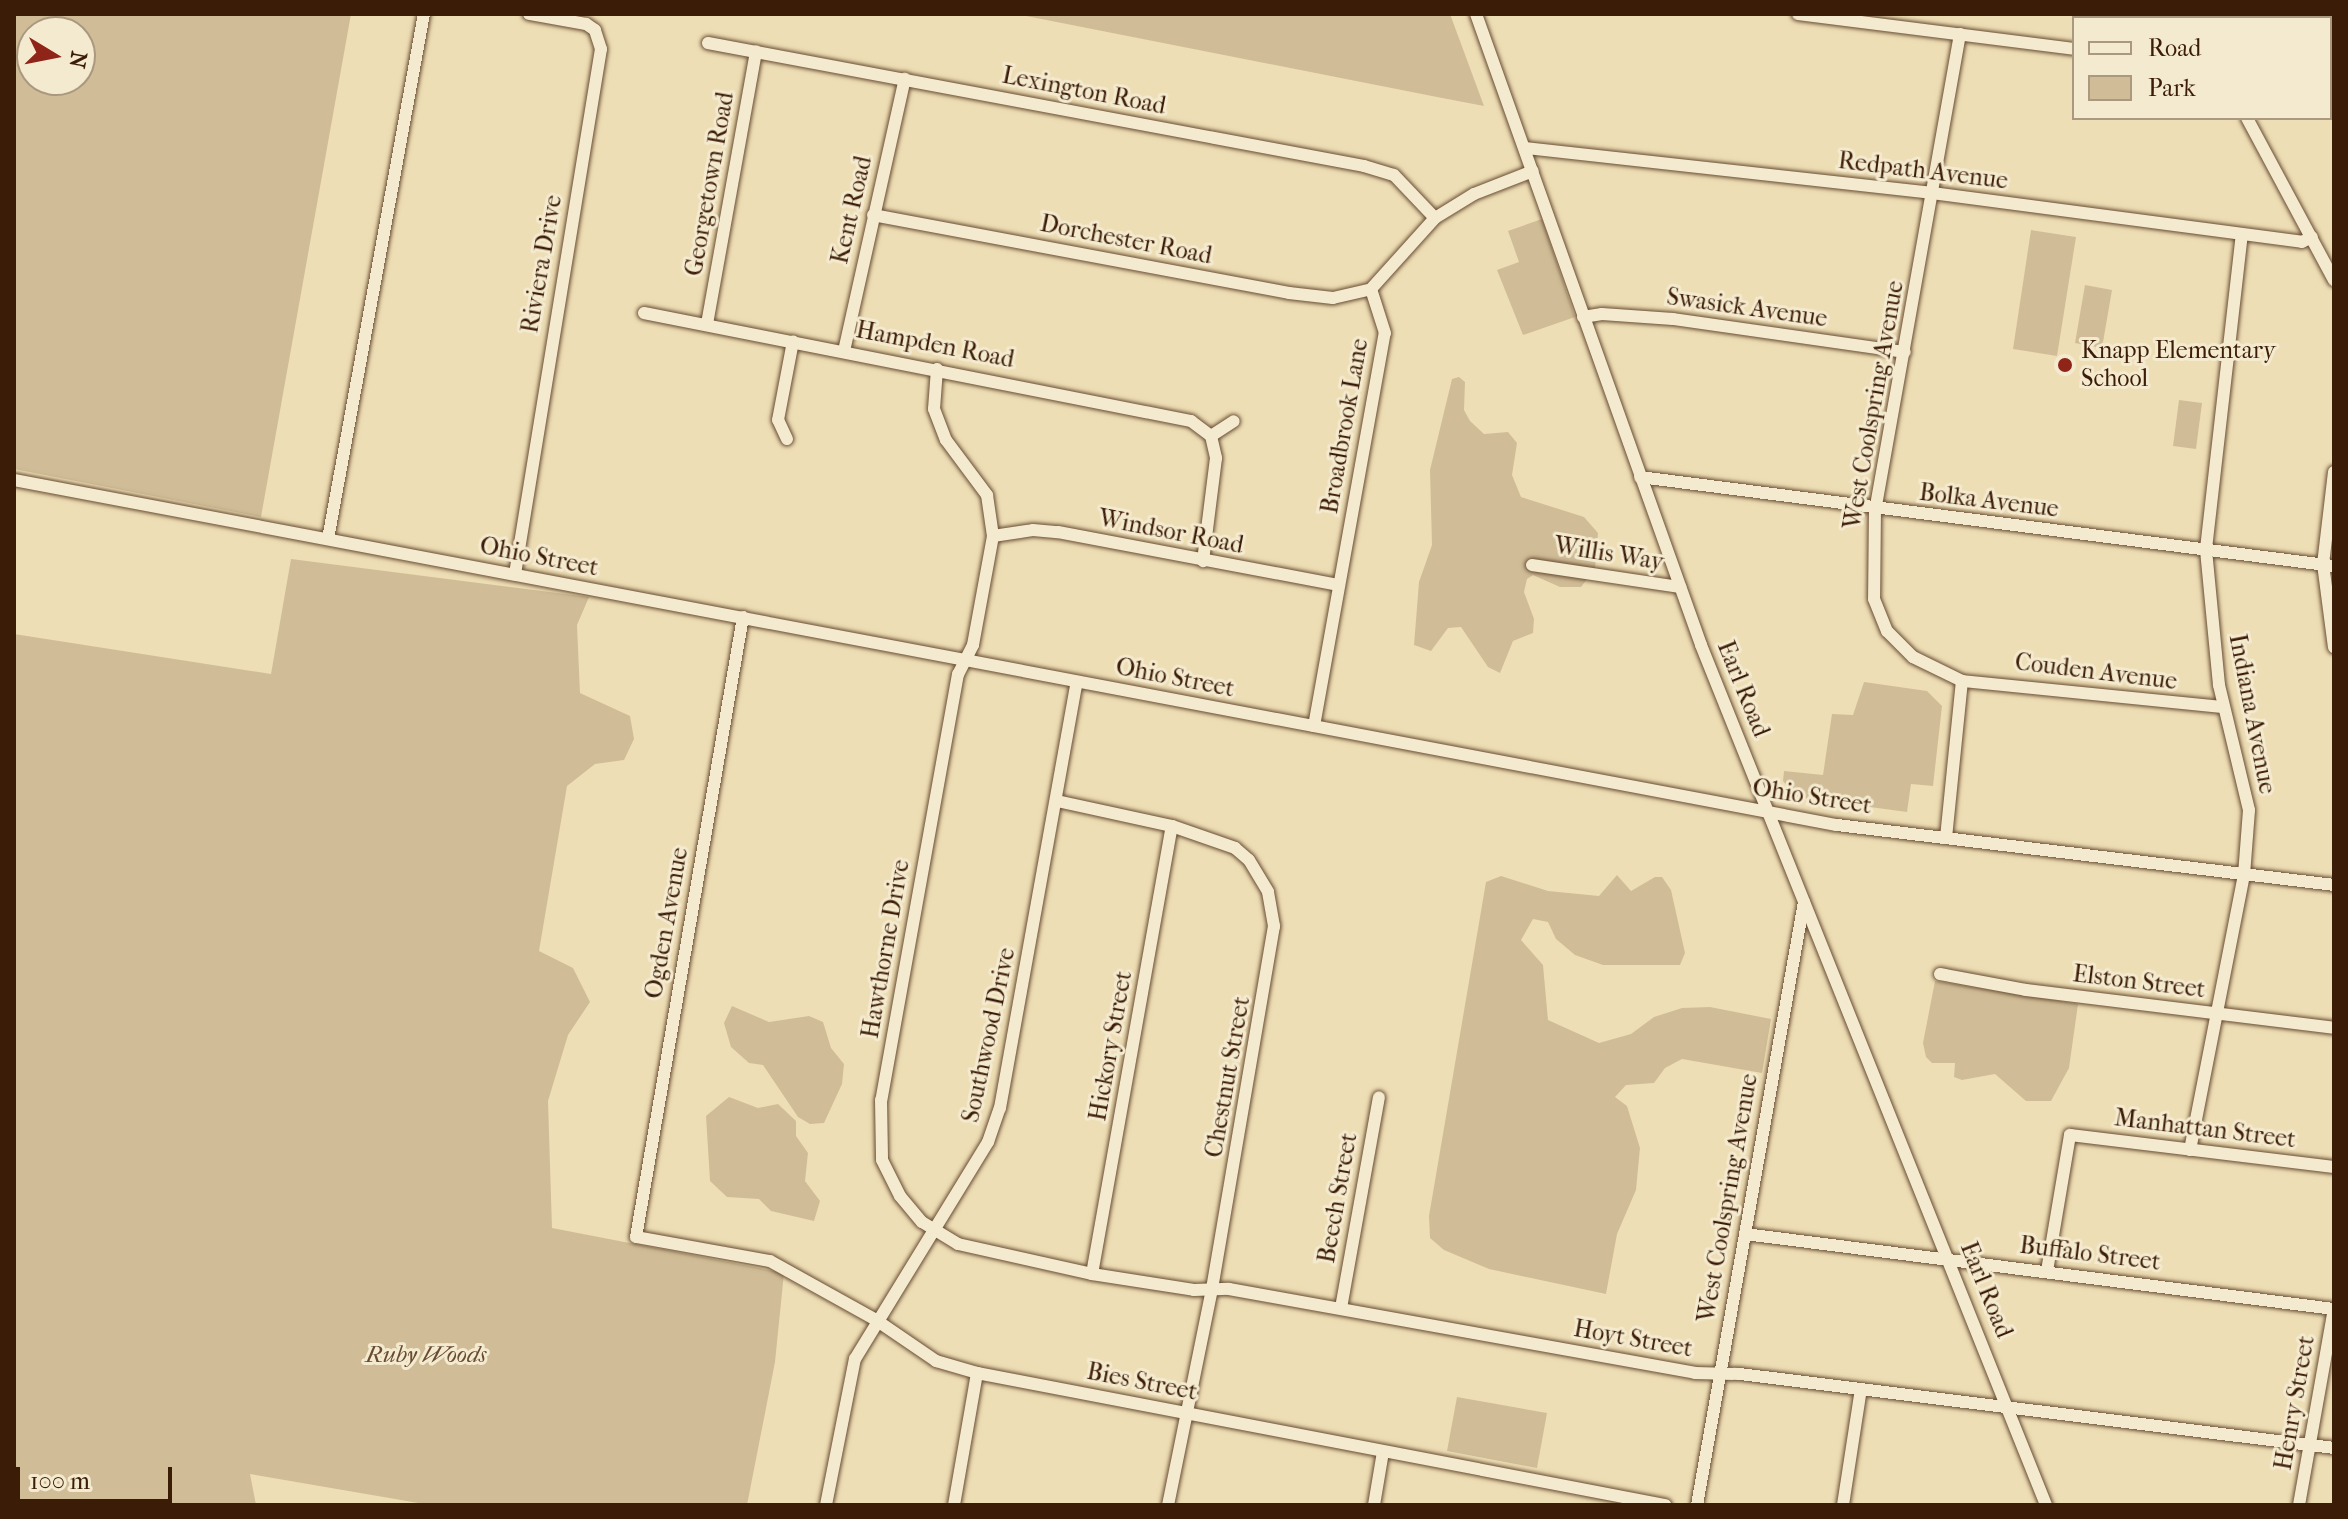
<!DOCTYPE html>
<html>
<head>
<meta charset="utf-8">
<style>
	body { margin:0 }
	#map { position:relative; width:2348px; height:1519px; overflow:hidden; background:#eedeb5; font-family:"IM FELL French Canon",serif }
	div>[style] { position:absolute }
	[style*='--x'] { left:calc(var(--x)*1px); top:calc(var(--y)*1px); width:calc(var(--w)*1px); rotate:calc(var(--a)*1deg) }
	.green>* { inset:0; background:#d0bd97 }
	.roads { filter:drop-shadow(0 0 2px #684c32) drop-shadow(0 0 2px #684c32) }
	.minor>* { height:12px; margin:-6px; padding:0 6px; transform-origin:6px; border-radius:6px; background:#f4eacf }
	.rail>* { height:6px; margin-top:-3px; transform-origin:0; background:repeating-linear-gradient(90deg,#f4eacf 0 9px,#3b1c07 0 18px); box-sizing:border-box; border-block:2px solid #3b1c07 }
	.dots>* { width:22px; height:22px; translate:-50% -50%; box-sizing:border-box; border:4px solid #f4eacf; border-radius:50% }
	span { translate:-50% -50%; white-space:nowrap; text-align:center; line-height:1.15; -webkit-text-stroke:6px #f4eacf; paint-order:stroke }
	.street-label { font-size:24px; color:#3b1c07 }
	.poi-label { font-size:24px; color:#3b1c07 }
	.left { translate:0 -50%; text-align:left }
	.park-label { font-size:24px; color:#684c32; font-style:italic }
	.frame { position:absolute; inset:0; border:16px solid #3b1c07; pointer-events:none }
	.legend { position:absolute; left:2072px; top:16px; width:260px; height:104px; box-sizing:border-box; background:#f4eacf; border:2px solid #aa987f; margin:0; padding:10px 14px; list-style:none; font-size:24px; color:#3b1c07 }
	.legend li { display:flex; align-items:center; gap:16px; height:40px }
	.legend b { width:40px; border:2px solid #aa987f }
	.north { position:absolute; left:16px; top:16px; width:80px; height:80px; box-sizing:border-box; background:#f4eacf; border:2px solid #aa987f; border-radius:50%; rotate:100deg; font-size:22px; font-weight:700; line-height:32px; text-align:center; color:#3b1c07 }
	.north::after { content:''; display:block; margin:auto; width:28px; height:36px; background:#8f2418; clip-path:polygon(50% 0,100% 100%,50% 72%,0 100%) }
	.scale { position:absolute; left:16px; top:1467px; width:156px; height:36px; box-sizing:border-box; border:4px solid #3b1c07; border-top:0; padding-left:10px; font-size:24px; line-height:28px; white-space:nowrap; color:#3b1c07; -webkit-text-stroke:6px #f4eacf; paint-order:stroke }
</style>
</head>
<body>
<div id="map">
	<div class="green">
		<i style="clip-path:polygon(evenodd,14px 14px,351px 14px,261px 517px,14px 469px,14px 14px,32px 32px,80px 32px,80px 80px,32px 80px,32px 32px)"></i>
		<i style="clip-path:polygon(1016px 14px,1450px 14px,1484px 106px,1437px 97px)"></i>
		<i style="clip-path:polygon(1542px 219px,1575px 317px,1523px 335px,1497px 270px,1519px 262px,1508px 231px)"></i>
		<i style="clip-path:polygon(2031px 230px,2076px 237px,2057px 356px,2013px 349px)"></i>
		<i style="clip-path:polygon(2085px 285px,2112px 290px,2102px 348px,2075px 343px)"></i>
		<i style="clip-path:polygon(1459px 377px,1465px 382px,1464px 410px,1470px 421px,1484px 434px,1508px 432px,1517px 443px,1512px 475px,1521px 497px,1584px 517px,1598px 533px,1595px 569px,1581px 587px,1560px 587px,1533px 575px,1527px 579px,1524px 592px,1534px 619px,1533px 633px,1513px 641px,1500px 673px,1488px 667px,1461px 627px,1448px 628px,1431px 651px,1414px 645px,1419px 582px,1432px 545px,1430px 470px,1452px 379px)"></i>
		<i style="clip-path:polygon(2179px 400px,2202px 403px,2196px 449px,2173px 446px)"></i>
		<i style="clip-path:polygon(291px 559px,589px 597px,577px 625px,580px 693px,630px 716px,634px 739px,624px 760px,595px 764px,567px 786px,539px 951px,573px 968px,590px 1002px,568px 1035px,548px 1101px,552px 1228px,784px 1273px,775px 1362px,747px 1505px,430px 1505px,250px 1474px,256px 1505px,14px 1505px,14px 634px,271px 674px)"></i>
		<i style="clip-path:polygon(1864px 682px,1927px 691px,1942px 706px,1933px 786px,1911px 784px,1907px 812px,1796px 797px,1783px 781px,1784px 771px,1823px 775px,1832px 714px,1853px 715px)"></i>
		<i style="clip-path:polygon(1617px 875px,1631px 891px,1655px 877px,1662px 877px,1671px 890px,1685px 953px,1680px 965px,1603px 965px,1575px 955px,1556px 939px,1548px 922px,1533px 919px,1521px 940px,1543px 965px,1548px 1020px,1599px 1043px,1631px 1034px,1654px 1017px,1682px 1008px,1710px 1007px,1771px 1019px,1762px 1073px,1682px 1059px,1665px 1068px,1654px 1083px,1626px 1085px,1615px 1097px,1627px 1106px,1640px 1148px,1636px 1190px,1617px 1234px,1606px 1294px,1489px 1269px,1444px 1250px,1430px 1238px,1429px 1216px,1486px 882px,1501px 876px,1548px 891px,1599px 896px)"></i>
		<i style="clip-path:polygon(1935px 981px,2078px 1004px,2069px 1068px,2051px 1101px,2026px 1101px,1995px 1074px,1962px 1080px,1954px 1077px,1955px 1063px,1932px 1063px,1926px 1057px,1923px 1043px)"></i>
		<i style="clip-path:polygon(732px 1006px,769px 1022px,809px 1016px,823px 1022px,831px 1048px,844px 1064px,842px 1084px,824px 1123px,810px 1124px,798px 1117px,763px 1065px,749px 1063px,731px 1047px,724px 1023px)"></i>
		<i style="clip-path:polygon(729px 1097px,758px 1108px,778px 1104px,796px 1121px,796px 1136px,808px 1153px,805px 1181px,820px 1201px,814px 1221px,771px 1211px,759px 1199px,727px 1197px,710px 1181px,706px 1116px)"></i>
		<i style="clip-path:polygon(1457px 1397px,1547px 1413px,1537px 1468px,1447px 1451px)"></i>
	</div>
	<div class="roads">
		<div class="minor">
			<i style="--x:1476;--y:14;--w:670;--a:70.37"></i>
			<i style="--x:1701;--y:645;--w:927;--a:68.14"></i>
			<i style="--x:1798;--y:14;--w:278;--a:7.2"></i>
			<i style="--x:1960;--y:34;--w:483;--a:100.1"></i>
			<i style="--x:1875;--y:509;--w:90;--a:90.6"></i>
			<i style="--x:1874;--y:599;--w:35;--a:68"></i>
			<i style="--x:1887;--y:631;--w:37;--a:45"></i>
			<i style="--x:1913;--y:657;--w:55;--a:26.1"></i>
			<i style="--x:1962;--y:681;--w:263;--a:5.7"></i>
			<i style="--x:708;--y:43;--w:667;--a:10.62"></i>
			<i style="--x:1364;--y:166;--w:31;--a:17"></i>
			<i style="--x:1394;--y:175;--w:59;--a:46.4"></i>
			<i style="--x:2247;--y:118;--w:184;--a:61.8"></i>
			<i style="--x:1526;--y:148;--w:408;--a:6.3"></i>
			<i style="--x:1932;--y:193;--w:373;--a:7.5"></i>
			<i style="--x:2302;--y:242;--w:11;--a:-27"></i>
			<i style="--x:873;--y:215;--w:423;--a:10.6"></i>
			<i style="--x:1289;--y:293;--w:44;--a:6.5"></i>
			<i style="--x:1333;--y:298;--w:39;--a:-13"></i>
			<i style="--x:644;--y:313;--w:558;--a:11.17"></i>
			<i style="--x:1191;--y:421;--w:25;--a:37"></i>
			<i style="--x:1211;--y:436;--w:23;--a:77"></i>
			<i style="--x:1216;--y:458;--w:104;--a:97.2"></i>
			<i style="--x:1583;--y:317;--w:19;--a:-9"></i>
			<i style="--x:1602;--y:314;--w:71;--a:4"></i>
			<i style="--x:1673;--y:319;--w:234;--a:8.1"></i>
			<i style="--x:707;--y:324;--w:277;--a:-79.8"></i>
			<i style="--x:844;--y:351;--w:279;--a:-77.4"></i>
			<i style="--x:937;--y:369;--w:40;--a:94.3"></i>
			<i style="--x:934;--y:409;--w:33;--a:69"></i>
			<i style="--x:946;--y:440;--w:69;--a:53.3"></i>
			<i style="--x:987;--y:495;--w:41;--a:81.7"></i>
			<i style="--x:993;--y:536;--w:111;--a:100.4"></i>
			<i style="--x:973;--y:645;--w:33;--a:117"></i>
			<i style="--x:958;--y:674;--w:433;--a:100.2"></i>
			<i style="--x:881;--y:1100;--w:60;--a:89"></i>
			<i style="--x:882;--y:1160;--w:40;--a:63.4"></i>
			<i style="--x:900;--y:1196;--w:34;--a:50"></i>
			<i style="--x:922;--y:1222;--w:42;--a:31.4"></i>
			<i style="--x:958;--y:1244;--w:137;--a:12.6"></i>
			<i style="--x:1092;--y:1274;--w:103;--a:8.9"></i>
			<i style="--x:1194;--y:1290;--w:35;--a:-2"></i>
			<i style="--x:1229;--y:1289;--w:474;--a:10.2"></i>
			<i style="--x:1695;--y:1373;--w:45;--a:1.3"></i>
			<i style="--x:1740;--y:1374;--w:599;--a:7.1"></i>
			<i style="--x:1211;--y:436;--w:27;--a:-33"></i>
			<i style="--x:787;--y:439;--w:21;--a:-115"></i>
			<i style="--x:778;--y:420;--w:80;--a:-79.2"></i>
			<i style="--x:2334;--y:472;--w:93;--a:96.8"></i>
			<i style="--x:2323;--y:564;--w:84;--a:82.5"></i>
			<i style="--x:1640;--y:477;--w:700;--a:7.31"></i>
			<i style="--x:14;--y:480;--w:1855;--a:10.72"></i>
			<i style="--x:1837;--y:825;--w:501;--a:6.88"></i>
			<i style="--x:993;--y:536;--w:40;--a:-8.5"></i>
			<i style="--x:1033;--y:530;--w:25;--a:5"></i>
			<i style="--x:1058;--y:532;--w:286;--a:10.7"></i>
			<i style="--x:328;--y:539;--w:534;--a:-79.64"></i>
			<i style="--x:1532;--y:565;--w:150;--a:8.5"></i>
			<i style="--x:515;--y:574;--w:532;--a:-80.7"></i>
			<i style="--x:601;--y:49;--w:20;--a:-108"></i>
			<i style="--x:595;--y:30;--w:11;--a:-146"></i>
			<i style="--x:586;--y:24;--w:58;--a:-170"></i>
			<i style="--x:743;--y:617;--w:629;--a:99.79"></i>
			<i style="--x:636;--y:1237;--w:136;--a:10.2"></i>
			<i style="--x:770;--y:1261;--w:121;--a:29.1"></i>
			<i style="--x:876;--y:1320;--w:73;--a:34.3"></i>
			<i style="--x:936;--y:1361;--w:43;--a:16.3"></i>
			<i style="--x:977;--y:1373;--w:701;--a:10.86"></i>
			<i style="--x:1314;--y:726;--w:399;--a:-79.8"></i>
			<i style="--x:1385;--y:333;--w:46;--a:-107.7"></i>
			<i style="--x:1371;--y:289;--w:96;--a:-48"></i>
			<i style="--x:1435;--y:218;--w:46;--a:-31.6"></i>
			<i style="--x:1474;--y:194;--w:63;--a:-21.3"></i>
			<i style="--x:1057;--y:801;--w:118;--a:12.3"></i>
			<i style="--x:1172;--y:826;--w:67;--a:19.2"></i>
			<i style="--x:1235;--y:848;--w:18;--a:41"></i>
			<i style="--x:1249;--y:860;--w:37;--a:59"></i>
			<i style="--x:1268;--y:892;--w:35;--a:80"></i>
			<i style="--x:1274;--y:926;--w:368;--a:99.7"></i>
			<i style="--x:1212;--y:1289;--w:220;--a:101.5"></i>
			<i style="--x:1946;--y:838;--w:158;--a:-84.2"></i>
			<i style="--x:1940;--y:974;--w:87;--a:10.5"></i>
			<i style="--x:2026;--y:990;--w:310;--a:7"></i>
			<i style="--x:2190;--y:1150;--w:280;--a:-78.9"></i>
			<i style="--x:2244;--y:875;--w:65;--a:-85.6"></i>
			<i style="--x:2249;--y:810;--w:129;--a:-103.5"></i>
			<i style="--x:2219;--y:685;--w:137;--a:-95.5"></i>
			<i style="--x:2206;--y:549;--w:316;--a:-83.5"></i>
			<i style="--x:1745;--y:1234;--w:594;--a:7.26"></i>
			<i style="--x:2047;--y:1271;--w:138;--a:-80.4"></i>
			<i style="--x:2070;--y:1135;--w:266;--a:6.9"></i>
			<i style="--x:1092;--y:1274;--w:455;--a:-79.9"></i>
			<i style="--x:1341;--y:1308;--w:214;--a:-79.8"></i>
			<i style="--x:826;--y:1505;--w:149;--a:-78.8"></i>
			<i style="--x:855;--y:1359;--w:255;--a:-58.5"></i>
			<i style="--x:988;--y:1142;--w:36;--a:-71"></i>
			<i style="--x:1000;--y:1108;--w:433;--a:-79.8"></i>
			<i style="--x:954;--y:1505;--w:134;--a:-80.1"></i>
			<i style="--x:1374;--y:1505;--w:54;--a:-80.4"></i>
			<i style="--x:1697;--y:1505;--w:612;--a:-79.94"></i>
			<i style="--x:1843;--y:1505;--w:117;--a:-81.2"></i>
			<i style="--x:2299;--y:1505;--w:199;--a:-79.9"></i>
		</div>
	</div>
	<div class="rail">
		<i style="--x:2293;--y:14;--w:4;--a:63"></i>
		<i style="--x:2330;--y:83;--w:9;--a:63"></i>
	</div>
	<div class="dots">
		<i style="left:2065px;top:365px;background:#8f2418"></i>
	</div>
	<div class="street-label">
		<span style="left:1084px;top:91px;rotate:11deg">Lexington Road</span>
		<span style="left:1923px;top:171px;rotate:7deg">Redpath Avenue</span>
		<span style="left:710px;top:184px;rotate:-80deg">Georgetown Road</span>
		<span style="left:852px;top:210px;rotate:-77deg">Kent Road</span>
		<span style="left:1126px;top:240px;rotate:11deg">Dorchester Road</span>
		<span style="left:542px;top:264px;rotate:-80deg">Riviera Drive</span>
		<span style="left:1747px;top:308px;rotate:8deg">Swasick Avenue</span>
		<span style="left:935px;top:345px;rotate:11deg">Hampden Road</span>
		<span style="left:1874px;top:405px;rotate:-80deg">West Coolspring Avenue</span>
		<span style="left:1345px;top:426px;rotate:-80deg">Broadbrook Lane</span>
		<span style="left:1989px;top:501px;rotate:7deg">Bolka Avenue</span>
		<span style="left:1171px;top:532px;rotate:11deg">Windsor Road</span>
		<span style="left:1609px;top:554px;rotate:9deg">Willis Way</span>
		<span style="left:539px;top:557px;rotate:11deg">Ohio Street</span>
		<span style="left:2096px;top:672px;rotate:7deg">Couden Avenue</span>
		<span style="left:1175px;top:678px;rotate:11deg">Ohio Street</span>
		<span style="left:1743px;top:689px;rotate:68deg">Earl Road</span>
		<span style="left:2252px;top:714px;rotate:79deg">Indiana Avenue</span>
		<span style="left:1812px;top:797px;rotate:9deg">Ohio Street</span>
		<span style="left:667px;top:923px;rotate:-80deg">Ogden Avenue</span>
		<span style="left:886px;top:949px;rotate:-80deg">Hawthorne Drive</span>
		<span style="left:2139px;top:982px;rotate:7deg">Elston Street</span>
		<span style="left:989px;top:1035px;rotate:-78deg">Southwood Drive</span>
		<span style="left:1111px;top:1046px;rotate:-80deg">Hickory Street</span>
		<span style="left:1228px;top:1077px;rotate:-80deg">Chestnut Street</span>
		<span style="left:2205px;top:1129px;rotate:7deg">Manhattan Street</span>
		<span style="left:1338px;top:1198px;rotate:-80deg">Beech Street</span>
		<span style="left:1728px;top:1198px;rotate:-80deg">West Coolspring Avenue</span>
		<span style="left:2090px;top:1254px;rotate:7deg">Buffalo Street</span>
		<span style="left:1986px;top:1290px;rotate:68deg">Earl Road</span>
		<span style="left:1633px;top:1339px;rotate:10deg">Hoyt Street</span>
		<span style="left:1142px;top:1382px;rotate:11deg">Bies Street</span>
		<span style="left:2295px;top:1403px;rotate:-80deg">Henry Street</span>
	</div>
	<div class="poi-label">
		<span class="left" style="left:2081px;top:365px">Knapp Elementary<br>School</span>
	</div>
	<div class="park-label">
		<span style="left:426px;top:1355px">Ruby Woods</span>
	</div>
	<div class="frame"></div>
	<ul class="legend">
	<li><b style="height:10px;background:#f4eacf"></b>Road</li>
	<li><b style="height:22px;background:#d0bd97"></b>Park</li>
	</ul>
	<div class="north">N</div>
	<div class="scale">100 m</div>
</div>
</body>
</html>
